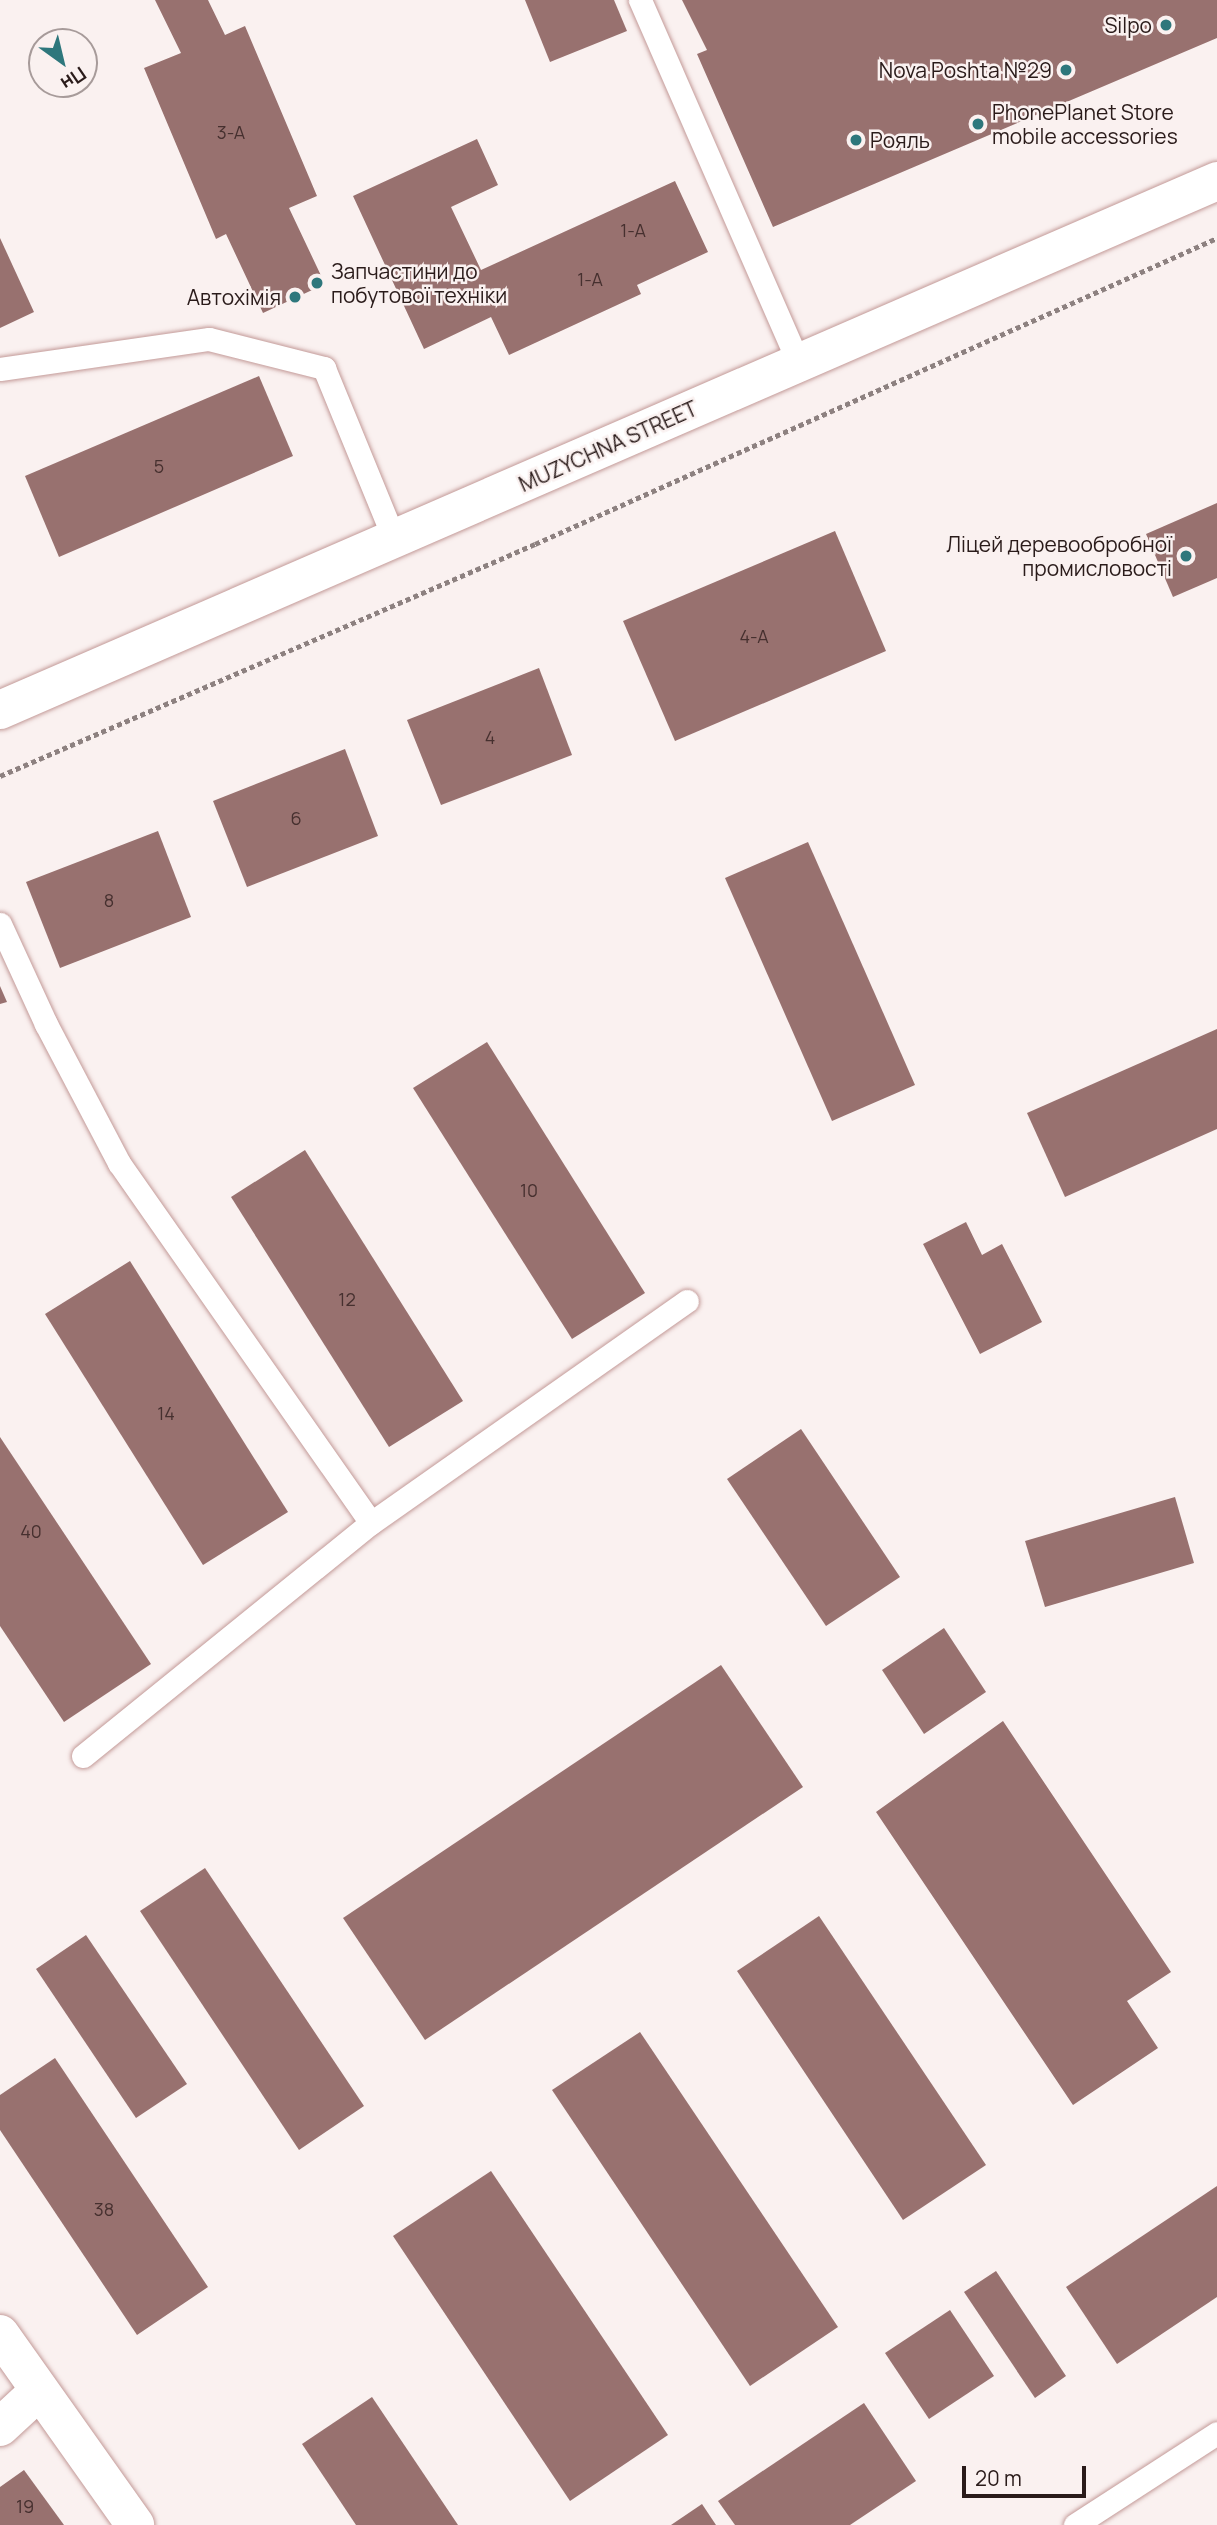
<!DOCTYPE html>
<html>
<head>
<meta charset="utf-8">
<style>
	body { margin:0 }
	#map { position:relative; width:1217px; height:2525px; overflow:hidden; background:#faf1f0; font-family:Manrope,sans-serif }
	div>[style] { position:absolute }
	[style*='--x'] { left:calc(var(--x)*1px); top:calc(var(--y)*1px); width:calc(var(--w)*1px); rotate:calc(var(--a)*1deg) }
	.building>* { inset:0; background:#98716f }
	.path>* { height:4.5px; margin-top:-2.25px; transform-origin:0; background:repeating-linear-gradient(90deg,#8d8180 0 5px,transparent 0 8.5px) }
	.roads { filter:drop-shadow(0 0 2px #c39a98) drop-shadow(0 0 2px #c39a98) }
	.service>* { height:23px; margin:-11.5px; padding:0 11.5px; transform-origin:11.5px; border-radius:11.5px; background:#fff }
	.minor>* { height:38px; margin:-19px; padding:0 19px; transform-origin:19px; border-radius:19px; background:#fff }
	.dots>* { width:19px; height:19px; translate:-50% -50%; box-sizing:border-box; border:4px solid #faf1f0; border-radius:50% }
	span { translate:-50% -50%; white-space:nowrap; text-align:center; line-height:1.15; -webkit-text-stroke:5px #faf1f0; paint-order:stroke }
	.number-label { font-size:18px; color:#46302f }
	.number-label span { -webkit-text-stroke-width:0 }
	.poi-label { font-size:21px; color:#2a1b1a }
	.right { translate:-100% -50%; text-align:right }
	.left { translate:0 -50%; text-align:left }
	.street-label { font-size:21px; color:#2a1b1a }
	.north { position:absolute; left:28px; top:28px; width:70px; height:70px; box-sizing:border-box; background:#faf1f0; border:2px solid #a79b9a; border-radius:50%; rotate:146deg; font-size:19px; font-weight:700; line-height:28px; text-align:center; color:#2a1b1a }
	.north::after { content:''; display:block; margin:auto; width:24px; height:32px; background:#2e777c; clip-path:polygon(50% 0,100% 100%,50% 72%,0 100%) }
	.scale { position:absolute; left:962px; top:2466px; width:124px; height:32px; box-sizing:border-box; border:4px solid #2a1b1a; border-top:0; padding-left:9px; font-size:21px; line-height:24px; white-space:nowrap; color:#2a1b1a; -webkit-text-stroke:5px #faf1f0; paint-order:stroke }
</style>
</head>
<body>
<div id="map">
	<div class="building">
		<i style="clip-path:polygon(155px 0,208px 0,225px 35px,245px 26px,317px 196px,289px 208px,325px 284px,263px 313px,226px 234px,216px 239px,144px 68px,181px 53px)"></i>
		<i style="clip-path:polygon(525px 0,614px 0,627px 31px,550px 62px)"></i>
		<i style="clip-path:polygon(682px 0,1217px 0,1217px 38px,773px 227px,697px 54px,707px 50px)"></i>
		<i style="clip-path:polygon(477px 139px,498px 185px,451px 207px,481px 270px,675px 181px,708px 252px,637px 285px,641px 294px,509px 355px,491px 317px,424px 349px,353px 196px)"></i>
		<i style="clip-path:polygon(0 238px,34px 312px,0 328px)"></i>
		<i style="clip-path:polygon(259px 376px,293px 456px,59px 557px,25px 476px)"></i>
		<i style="clip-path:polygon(1217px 503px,1217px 578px,1173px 597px,1146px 534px)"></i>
		<i style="clip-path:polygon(835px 531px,886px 651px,675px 741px,623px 621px)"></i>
		<i style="clip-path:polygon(539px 668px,572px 755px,441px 805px,407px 720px)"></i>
		<i style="clip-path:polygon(345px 749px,378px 836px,247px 887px,213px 801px)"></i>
		<i style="clip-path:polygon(158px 831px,191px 917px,60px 968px,26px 882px)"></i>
		<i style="clip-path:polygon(808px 842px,915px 1085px,832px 1121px,725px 878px)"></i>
		<i style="clip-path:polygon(0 986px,7px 1002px,0 1004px)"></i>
		<i style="clip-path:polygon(1217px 1029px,1217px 1129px,1065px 1197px,1027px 1113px)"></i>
		<i style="clip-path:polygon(487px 1042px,645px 1293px,572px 1339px,413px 1088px)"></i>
		<i style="clip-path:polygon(305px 1150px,463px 1401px,389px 1447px,231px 1197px)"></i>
		<i style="clip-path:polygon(966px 1222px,982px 1255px,1002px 1244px,1042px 1322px,980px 1354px,923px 1244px)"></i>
		<i style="clip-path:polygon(130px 1261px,288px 1512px,203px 1565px,45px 1314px)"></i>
		<i style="clip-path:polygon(801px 1429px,900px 1577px,826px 1626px,727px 1479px)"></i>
		<i style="clip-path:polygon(0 1437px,151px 1664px,64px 1722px,0 1626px)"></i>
		<i style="clip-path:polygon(1175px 1497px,1194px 1563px,1045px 1607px,1025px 1541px)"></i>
		<i style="clip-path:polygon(944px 1628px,986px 1692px,924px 1734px,882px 1670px)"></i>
		<i style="clip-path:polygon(721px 1665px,803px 1787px,425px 2040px,343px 1918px)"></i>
		<i style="clip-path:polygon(1003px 1721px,1171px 1972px,1127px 2001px,1158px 2048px,1073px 2105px,876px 1812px)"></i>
		<i style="clip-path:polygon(205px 1868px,364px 2106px,299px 2150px,140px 1911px)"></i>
		<i style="clip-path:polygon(819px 1916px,986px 2165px,903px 2220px,737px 1971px)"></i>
		<i style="clip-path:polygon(86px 1935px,187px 2084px,136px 2118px,36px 1969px)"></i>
		<i style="clip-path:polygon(640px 2032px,838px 2327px,750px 2386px,552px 2090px)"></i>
		<i style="clip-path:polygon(55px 2058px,208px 2287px,137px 2335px,0 2130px,0 2095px)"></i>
		<i style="clip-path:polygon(491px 2171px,668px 2435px,570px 2501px,393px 2236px)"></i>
		<i style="clip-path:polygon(1217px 2186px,1217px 2297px,1117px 2364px,1066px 2287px)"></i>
		<i style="clip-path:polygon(996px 2271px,1066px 2376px,1035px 2398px,964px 2292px)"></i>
		<i style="clip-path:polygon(950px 2310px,994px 2376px,929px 2419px,885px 2353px)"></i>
		<i style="clip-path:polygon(372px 2397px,458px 2525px,356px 2525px,302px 2444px)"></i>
		<i style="clip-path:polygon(864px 2403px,916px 2481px,850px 2525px,735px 2525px,718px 2501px)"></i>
		<i style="clip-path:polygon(24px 2470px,64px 2525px,0 2525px,0 2487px)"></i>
		<i style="clip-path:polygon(702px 2504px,716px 2525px,671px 2525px)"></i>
	</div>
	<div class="path">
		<i style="--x:0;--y:776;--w:583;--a:-23.44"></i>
		<i style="--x:535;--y:544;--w:748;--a:-24.16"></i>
	</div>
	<div class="roads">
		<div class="service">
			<i style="--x:640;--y:0;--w:394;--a:66.4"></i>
			<i style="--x:0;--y:369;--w:211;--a:-8.2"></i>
			<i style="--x:209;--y:339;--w:119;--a:14.2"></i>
			<i style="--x:324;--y:368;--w:187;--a:67.7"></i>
			<i style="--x:0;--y:924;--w:110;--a:65.3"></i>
			<i style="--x:46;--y:1024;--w:157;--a:62.3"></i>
			<i style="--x:119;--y:1163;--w:439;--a:55"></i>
			<i style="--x:83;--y:1756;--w:370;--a:-39"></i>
			<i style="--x:371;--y:1523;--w:386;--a:-35.1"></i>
			<i style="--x:1075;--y:2525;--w:169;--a:-32.9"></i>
		</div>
		<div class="minor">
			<i style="--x:0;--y:710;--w:1327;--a:-23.49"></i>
			<i style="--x:0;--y:2334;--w:234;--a:54.7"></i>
			<i style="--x:0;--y:2427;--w:53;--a:-42.7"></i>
		</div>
	</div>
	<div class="dots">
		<i style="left:1166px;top:25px;background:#2e777c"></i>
		<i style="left:1066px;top:70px;background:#2e777c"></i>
		<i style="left:978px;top:124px;background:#2e777c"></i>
		<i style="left:856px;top:140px;background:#2e777c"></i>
		<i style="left:317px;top:283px;background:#2e777c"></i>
		<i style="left:295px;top:297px;background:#2e777c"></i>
		<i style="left:1186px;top:556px;background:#2e777c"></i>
	</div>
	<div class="number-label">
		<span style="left:231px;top:132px">3-А</span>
		<span style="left:633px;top:230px">1-А</span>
		<span style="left:590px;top:279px">1-А</span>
		<span style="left:159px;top:466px">5</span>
		<span style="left:754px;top:636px">4-А</span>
		<span style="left:490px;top:737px">4</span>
		<span style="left:296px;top:818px">6</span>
		<span style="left:109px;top:900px">8</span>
		<span style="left:529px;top:1190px">10</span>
		<span style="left:347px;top:1299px">12</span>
		<span style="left:166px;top:1413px">14</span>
		<span style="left:31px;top:1531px">40</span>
		<span style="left:104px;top:2209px">38</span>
		<span style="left:25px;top:2506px">19</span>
	</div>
	<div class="poi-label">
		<span class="right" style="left:1152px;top:25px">Silpo</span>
		<span class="right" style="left:1052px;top:70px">Nova Poshta №29</span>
		<span class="left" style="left:992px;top:124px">PhonePlanet Store<br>mobile accessories</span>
		<span class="left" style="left:870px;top:140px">Рояль</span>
		<span class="left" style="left:331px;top:283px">Запчастини до<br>побутової техніки</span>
		<span class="right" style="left:281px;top:297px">Автохімія</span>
		<span class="right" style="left:1172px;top:556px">Ліцей деревообробної<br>промисловості</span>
	</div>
	<div class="street-label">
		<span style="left:608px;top:446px;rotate:-24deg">MUZYCHNA STREET</span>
	</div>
	<div class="north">Пн</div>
	<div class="scale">20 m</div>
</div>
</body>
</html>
